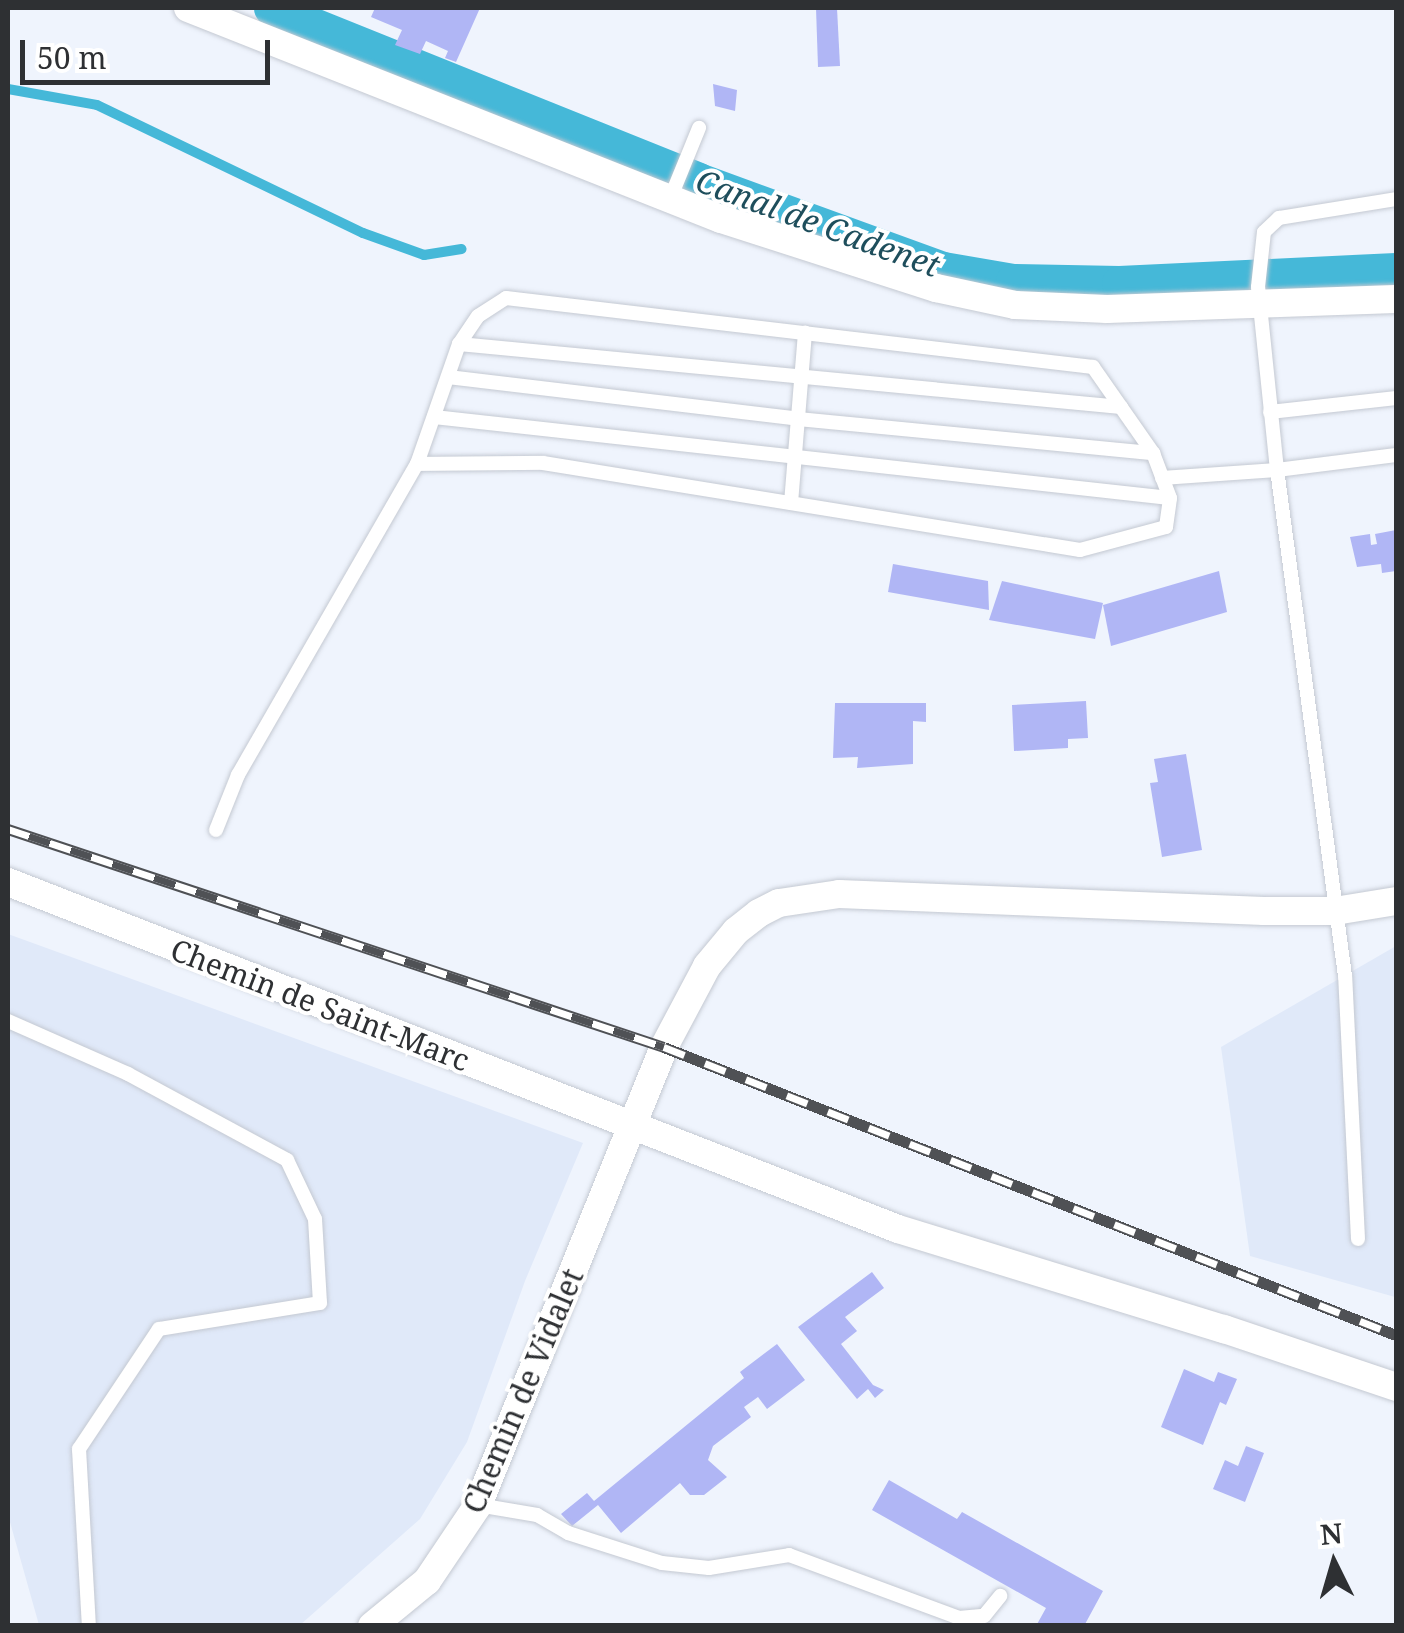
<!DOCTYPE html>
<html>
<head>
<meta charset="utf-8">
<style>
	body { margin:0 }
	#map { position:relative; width:1404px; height:1633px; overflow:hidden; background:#eff4fd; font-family:"Noto Serif",serif }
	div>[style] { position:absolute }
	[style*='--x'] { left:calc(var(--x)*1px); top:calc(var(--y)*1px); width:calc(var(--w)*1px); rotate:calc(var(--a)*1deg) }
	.built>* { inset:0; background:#e0e9f9 }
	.stream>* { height:10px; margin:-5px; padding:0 5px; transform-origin:5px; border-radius:5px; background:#45b8d8 }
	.canal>* { height:35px; margin:-17.5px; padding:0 17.5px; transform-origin:17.5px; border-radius:17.5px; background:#45b8d8 }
	.building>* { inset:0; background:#b0b6f5 }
	.roads { filter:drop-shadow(0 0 2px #c4c9d2) drop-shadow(0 0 2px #c4c9d2) }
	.lane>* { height:14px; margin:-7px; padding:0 7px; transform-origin:7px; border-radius:7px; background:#fff }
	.street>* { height:28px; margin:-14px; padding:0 14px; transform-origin:14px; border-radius:14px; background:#fff }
	.rail>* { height:11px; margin-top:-5.5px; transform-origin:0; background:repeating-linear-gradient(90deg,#fff 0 22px,#4f5155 0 44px); box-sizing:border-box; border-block:2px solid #4f5155 }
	span { translate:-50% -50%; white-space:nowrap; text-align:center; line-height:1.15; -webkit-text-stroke:8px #fff; paint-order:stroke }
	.street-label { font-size:30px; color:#2e3033 }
	.water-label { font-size:32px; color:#1e4e5c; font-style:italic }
	.frame { position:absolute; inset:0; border:10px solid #2e3033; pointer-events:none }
	.north { position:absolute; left:1284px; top:1513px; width:100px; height:100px; -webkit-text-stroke:8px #fff; paint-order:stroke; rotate:355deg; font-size:28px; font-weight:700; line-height:40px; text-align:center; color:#2e3033 }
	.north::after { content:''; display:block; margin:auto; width:35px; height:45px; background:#2e3033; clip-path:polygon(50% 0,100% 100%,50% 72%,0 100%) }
	.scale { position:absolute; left:20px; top:40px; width:250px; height:45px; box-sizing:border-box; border:5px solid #2e3033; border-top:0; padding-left:12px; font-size:30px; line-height:35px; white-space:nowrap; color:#2e3033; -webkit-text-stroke:8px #fff; paint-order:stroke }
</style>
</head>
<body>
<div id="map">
	<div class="built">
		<i style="clip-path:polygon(8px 934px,583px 1143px,525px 1281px,467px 1442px,420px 1519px,300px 1625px,39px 1625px,8px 1515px)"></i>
		<i style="clip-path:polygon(1396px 946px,1396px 1287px,1395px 1297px,1250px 1256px,1221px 1047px)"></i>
	</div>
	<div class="stream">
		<i style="--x:8;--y:89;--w:90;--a:10.2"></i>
		<i style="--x:97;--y:105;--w:295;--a:25.7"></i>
		<i style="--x:363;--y:233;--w:65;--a:19.8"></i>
		<i style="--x:424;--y:255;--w:38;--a:-9"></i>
	</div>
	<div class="canal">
		<i style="--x:271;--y:8;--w:460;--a:21.9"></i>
		<i style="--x:698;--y:180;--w:261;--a:20"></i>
		<i style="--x:943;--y:269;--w:71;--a:9.7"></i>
		<i style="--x:1013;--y:281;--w:106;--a:1.1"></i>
		<i style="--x:1119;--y:283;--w:277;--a:-2.7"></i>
	</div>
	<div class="building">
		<i style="clip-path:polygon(375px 8px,480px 8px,456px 62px,445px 58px,448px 51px,426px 41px,420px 54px,395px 45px,402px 30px,371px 17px)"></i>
		<i style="clip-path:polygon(816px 8px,837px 8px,840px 66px,818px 67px)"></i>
		<i style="clip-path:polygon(713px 84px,737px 90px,735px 111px,715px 106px)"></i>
		<i style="clip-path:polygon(1396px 530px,1396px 571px,1382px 573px,1381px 564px,1357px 567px,1350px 537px,1370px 534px,1371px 545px,1377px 544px,1375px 534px)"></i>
		<i style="clip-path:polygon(893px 564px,988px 581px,989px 610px,888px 592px)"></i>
		<i style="clip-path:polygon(1219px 571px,1227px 612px,1111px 646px,1103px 605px)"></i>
		<i style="clip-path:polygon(1002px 581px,1103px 603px,1095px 639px,989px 620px)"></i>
		<i style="clip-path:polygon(1086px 701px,1088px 738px,1068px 739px,1068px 748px,1014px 751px,1012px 705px)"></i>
		<i style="clip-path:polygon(835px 703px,926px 703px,926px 722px,913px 721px,913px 764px,857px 768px,858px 757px,833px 758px)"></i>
		<i style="clip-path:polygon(1186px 754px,1202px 850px,1162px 857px,1150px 783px,1158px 782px,1154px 759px)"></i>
		<i style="clip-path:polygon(872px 1272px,884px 1288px,845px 1317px,857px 1331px,841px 1344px,873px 1385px,884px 1390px,875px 1398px,868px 1389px,857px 1399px,798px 1327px)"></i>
		<i style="clip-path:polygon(777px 1344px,805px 1380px,767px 1409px,758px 1397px,744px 1407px,751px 1417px,713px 1446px,708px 1460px,727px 1477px,704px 1495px,690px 1495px,680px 1483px,621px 1533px,598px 1505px,572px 1526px,561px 1514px,587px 1493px,594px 1501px,744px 1378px,740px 1372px)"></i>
		<i style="clip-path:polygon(1184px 1369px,1214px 1382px,1218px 1372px,1237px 1379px,1226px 1405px,1220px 1402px,1203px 1445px,1161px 1427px)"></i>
		<i style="clip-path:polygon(1246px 1446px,1264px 1453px,1245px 1502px,1213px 1489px,1225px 1460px,1238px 1466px)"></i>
		<i style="clip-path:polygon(889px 1480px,957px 1519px,962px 1512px,1103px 1591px,1084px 1626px,1036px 1626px,1046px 1608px,872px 1510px)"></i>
	</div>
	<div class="roads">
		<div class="lane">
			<i style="--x:670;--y:199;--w:77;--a:-67.8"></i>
			<i style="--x:459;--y:344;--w:665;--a:5.44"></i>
			<i style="--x:448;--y:377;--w:353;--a:6.8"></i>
			<i style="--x:798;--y:419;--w:357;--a:5.5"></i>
			<i style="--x:1270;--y:412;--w:127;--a:-6.3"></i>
			<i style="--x:434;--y:417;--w:740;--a:6.28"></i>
			<i style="--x:1162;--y:478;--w:115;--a:-4"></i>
			<i style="--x:1277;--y:470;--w:120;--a:-7.2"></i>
			<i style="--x:791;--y:503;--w:171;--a:-85.3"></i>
			<i style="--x:216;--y:830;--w:59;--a:-68.2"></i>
			<i style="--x:238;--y:775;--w:359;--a:-60.1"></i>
			<i style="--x:417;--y:464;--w:126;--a:-0.5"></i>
			<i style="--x:543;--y:463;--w:544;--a:9.2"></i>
			<i style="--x:1080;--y:550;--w:89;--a:-15"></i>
			<i style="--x:1166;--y:527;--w:29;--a:-82"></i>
			<i style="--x:1170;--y:498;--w:48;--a:-110.7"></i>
			<i style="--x:1153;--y:453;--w:105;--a:-124.9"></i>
			<i style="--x:1093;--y:367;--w:591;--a:-173.3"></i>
			<i style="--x:506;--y:298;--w:33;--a:147"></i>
			<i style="--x:478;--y:316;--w:34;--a:124"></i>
			<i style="--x:459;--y:344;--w:127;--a:109.3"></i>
			<i style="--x:8;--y:1021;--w:131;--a:23.8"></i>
			<i style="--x:128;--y:1074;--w:181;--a:28.4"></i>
			<i style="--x:287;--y:1160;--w:65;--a:64.6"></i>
			<i style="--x:315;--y:1219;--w:84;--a:86.6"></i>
			<i style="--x:320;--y:1303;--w:163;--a:170.8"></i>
			<i style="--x:159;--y:1329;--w:144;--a:123.7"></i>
			<i style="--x:79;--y:1449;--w:177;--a:86.8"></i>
			<i style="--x:1358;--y:1239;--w:263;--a:-92.8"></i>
			<i style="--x:1345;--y:976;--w:511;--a:-97.65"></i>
			<i style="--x:1277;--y:470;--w:184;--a:-95.9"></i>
			<i style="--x:1258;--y:287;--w:55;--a:-83.8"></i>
			<i style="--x:1264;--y:232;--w:21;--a:-43"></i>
			<i style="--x:1279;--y:218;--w:119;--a:-9.2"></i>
			<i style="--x:478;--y:1505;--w:60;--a:9.6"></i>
			<i style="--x:537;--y:1515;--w:36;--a:30"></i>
			<i style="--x:568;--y:1533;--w:99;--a:17.7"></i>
			<i style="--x:662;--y:1563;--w:47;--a:6.1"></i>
			<i style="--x:709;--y:1568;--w:81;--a:-9.2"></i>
			<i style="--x:789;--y:1555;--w:181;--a:20.3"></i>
			<i style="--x:959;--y:1618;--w:25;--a:-5"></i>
			<i style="--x:984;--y:1616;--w:26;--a:-51"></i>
		</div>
		<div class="street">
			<i style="--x:188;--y:8;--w:573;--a:21.6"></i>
			<i style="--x:721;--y:219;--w:226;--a:17.8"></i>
			<i style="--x:936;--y:288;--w:81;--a:12.1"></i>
			<i style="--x:1015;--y:305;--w:92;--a:2.5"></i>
			<i style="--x:1107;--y:309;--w:289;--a:-2"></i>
			<i style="--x:8;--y:882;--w:955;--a:21.3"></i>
			<i style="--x:898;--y:1229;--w:341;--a:17.1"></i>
			<i style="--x:1224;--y:1329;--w:182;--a:18.6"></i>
			<i style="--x:372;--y:1626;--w:71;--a:-39.3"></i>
			<i style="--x:427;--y:1581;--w:92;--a:-56.1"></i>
			<i style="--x:478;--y:1505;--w:494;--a:-67.9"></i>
			<i style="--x:664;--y:1047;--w:92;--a:-62"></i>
			<i style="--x:707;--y:966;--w:45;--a:-50.4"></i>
			<i style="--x:736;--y:931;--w:29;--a:-38"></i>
			<i style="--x:759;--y:913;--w:22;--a:-27"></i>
			<i style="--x:779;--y:903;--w:61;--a:-8.5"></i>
			<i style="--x:839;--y:894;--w:425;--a:2.3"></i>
			<i style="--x:1264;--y:911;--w:71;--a:0"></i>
			<i style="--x:1335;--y:911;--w:62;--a:-9.3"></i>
		</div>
	</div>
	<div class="rail">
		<i style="--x:8;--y:829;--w:691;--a:18.38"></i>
		<i style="--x:664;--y:1047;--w:787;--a:21.48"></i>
	</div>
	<div class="street-label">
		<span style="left:320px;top:1005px;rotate:21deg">Chemin de Saint-Marc</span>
		<span style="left:523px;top:1391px;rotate:-67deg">Chemin de Vidalet</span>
	</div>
	<div class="water-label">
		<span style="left:818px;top:223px;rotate:20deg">Canal de Cadenet</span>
	</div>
	<div class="frame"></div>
	<div class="north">N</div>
	<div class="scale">50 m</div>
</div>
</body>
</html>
